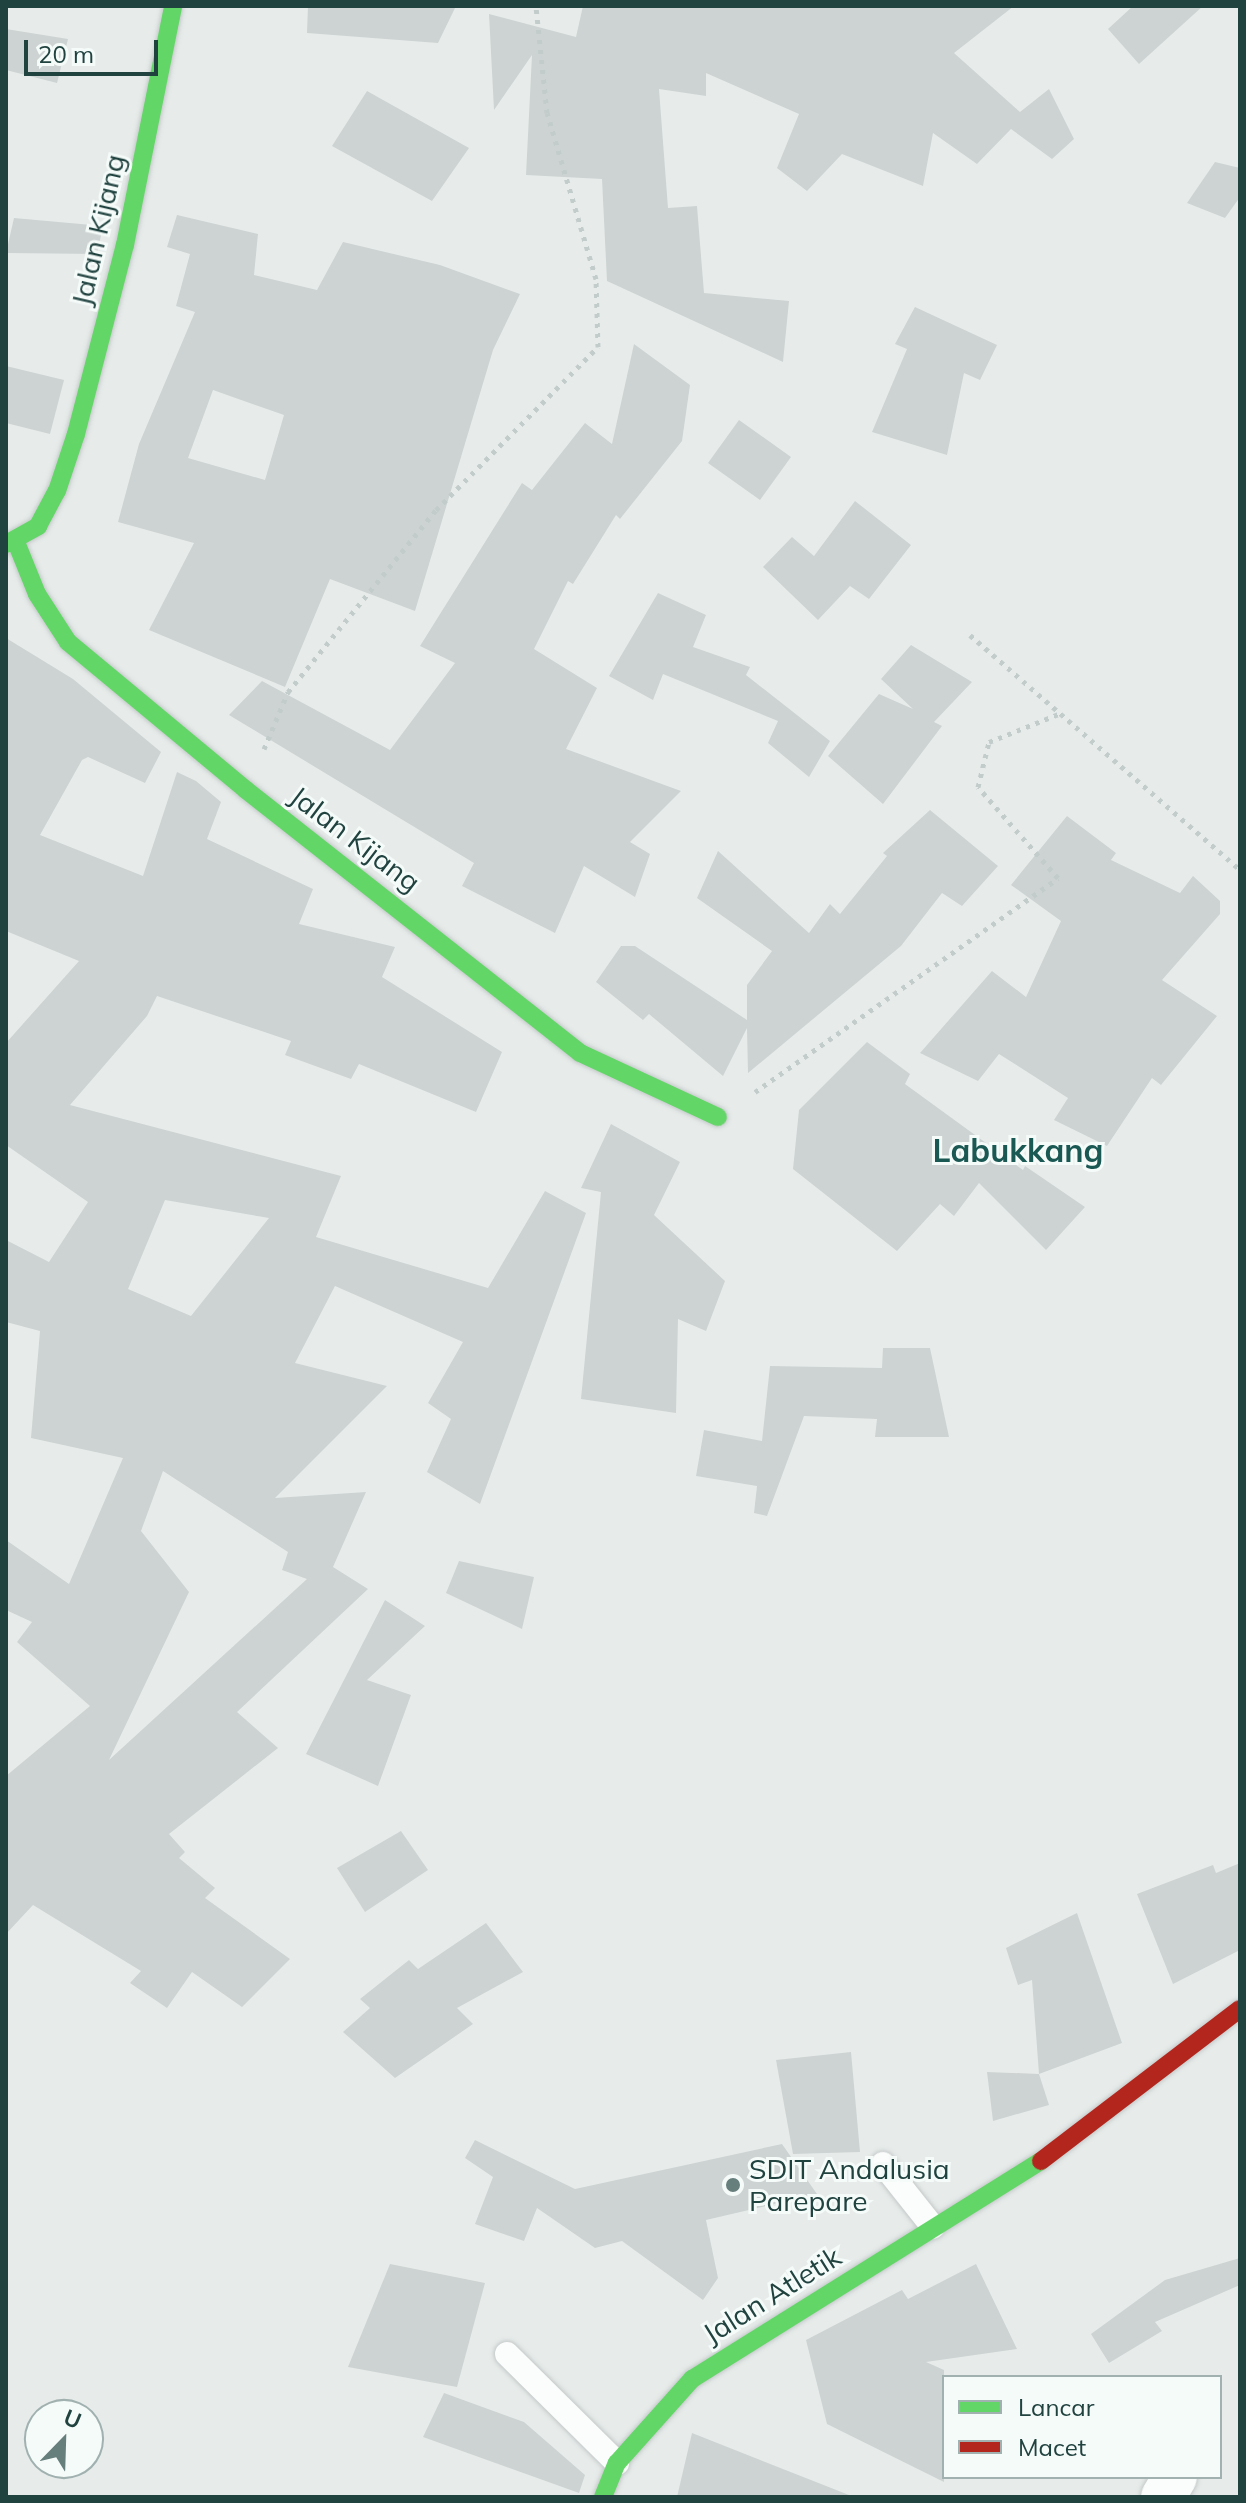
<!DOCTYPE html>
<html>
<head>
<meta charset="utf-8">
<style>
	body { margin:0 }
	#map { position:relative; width:1246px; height:2503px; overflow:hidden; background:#e7eceb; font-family:Mulish,sans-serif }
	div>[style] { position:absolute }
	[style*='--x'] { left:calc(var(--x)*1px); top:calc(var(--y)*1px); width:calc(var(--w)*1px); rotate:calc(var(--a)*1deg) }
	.building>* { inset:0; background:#cdd3d2 }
	.path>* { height:5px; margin-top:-2.5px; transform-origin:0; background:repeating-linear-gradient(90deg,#c2cccb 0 4px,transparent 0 10px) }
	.roads { filter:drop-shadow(0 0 2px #c4c9c8) drop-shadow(0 0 2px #c4c9c8) }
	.lane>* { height:24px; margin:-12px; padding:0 12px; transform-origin:12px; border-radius:12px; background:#fbfcfc }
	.street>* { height:44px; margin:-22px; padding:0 22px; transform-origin:22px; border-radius:22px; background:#fbfcfc }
	.fast>* { height:18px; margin:-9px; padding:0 9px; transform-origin:9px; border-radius:9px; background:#63d668 }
	.jam>* { height:18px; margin:-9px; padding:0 9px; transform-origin:9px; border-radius:9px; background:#b3261e }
	.dots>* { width:22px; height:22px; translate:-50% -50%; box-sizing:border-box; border:4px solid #f5fbf9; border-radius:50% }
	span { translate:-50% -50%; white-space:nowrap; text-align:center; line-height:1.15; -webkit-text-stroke:6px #f5fbf9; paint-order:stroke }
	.street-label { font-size:28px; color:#214340 }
	.poi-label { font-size:28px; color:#214340 }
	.left { translate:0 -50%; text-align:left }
	.quarter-label { font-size:32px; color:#1a5854; font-weight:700 }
	.frame { position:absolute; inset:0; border:8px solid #214340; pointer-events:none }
	.legend { position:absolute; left:942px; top:2375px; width:280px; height:104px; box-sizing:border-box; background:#f5fbf9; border:2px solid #a0b1af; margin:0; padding:10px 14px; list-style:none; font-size:24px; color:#214340 }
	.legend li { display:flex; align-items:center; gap:16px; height:40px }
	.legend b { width:40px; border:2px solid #a0b1af }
	.north { position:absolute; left:24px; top:2399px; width:80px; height:80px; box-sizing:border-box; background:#f5fbf9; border:2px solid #a0b1af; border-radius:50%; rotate:23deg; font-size:22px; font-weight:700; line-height:32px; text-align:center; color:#214340 }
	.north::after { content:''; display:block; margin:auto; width:28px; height:36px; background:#667e7c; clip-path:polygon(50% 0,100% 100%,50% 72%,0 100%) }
	.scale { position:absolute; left:24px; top:40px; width:134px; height:36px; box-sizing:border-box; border:4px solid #214340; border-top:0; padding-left:10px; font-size:24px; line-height:28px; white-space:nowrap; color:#214340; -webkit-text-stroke:6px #f5fbf9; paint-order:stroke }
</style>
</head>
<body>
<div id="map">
	<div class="building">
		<i style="clip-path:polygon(308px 6px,456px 6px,438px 43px,307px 33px)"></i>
		<i style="clip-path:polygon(583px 6px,1014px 6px,954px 53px,1020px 112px,1049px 89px,1074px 139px,1052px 159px,1011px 129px,977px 164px,933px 133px,923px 186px,842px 154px,807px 191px,777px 168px,799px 114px,706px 73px,706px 96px,659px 89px,668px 208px,697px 206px,704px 293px,789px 301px,783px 362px,607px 281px,602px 179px,526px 175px,532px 55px,494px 110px,489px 14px,576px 37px)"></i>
		<i style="clip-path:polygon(1133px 6px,1203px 6px,1139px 64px,1108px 29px)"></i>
		<i style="clip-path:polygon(6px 29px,68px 39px,57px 83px,6px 70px)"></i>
		<i style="clip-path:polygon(367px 91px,469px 148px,432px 201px,332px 146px)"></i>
		<i style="clip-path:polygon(1215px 162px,1240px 168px,1240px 197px,1225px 218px,1187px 203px)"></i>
		<i style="clip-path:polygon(evenodd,177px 215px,258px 234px,254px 275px,317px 290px,343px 242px,440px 265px,520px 294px,493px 350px,415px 611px,330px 579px,285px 687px,149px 630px,194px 543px,118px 522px,139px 444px,195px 312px,176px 306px,190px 254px,167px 247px,177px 215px,213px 390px,284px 415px,265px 480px,188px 458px,213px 390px)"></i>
		<i style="clip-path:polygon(14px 218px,103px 226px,97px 254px,6px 253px)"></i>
		<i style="clip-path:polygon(915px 307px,997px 345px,980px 380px,964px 373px,947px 455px,872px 432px,907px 349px,895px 344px)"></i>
		<i style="clip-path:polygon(634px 344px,690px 385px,682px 441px,620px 519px,616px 515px,573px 584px,568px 581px,534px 649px,597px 688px,566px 749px,681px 791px,630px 842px,650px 854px,635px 897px,584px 866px,555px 933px,462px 886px,474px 863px,229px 715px,262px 681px,390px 750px,455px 663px,420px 646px,522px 483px,532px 490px,585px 423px,612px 444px)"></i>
		<i style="clip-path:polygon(6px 366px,64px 380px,50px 434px,6px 423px)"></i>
		<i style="clip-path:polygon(739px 420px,791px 457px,760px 500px,708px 463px)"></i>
		<i style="clip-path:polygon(855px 501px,911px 545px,869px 599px,850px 586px,818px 620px,763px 567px,792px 537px,814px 556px)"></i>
		<i style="clip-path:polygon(658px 593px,706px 615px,693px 647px,750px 667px,746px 675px,830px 741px,809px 777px,768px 743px,778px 721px,663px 674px,653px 700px,609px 676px)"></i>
		<i style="clip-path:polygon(evenodd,6px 638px,73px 679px,161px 752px,145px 783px,88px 757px,82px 760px,40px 835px,143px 876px,177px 772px,196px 781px,221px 802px,207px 839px,313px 889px,299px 924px,395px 947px,382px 977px,502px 1052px,476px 1112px,359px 1064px,351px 1079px,285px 1055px,291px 1041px,157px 996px,147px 1016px,70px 1105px,341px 1176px,316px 1237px,488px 1288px,545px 1191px,586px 1213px,480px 1504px,427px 1472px,451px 1419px,428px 1403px,463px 1342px,335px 1286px,295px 1363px,387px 1386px,275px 1498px,366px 1492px,333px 1567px,368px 1589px,237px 1712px,278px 1748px,169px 1834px,185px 1852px,179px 1858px,215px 1888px,205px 1898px,290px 1959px,242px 2007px,192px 1972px,167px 2008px,130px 1983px,141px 1971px,33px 1905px,6px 1934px,6px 1776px,90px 1706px,17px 1642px,32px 1622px,6px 1610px,6px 1540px,69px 1584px,123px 1458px,31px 1438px,40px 1331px,6px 1322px,6px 1240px,49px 1262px,88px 1202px,6px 1145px,6px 1043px,79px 961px,6px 931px,6px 638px,165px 1200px,269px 1218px,191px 1316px,128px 1289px,165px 1200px,6px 638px,163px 1471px,288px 1552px,282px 1570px,307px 1579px,109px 1760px,189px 1592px,141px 1531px,163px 1471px)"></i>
		<i style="clip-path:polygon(911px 645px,972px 682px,934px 722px,942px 726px,883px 804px,828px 756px,879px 694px,913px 709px,881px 679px)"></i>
		<i style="clip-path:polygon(930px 810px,998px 866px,962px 906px,942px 893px,901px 946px,748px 1073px,747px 1028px,723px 1076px,649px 1014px,643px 1020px,596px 982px,621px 946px,635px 946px,747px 1020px,747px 985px,772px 951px,697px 898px,718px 851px,809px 933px,830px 904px,840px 914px,887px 856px,883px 853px)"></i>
		<i style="clip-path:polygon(1067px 816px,1116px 853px,1111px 860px,1180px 893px,1193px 876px,1220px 901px,1220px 914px,1162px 980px,1217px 1016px,1161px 1085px,1152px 1078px,1107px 1146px,1054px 1120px,1068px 1098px,999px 1054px,978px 1081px,920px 1053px,992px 971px,1026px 997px,1061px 921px,1011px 885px)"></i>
		<i style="clip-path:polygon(867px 1042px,910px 1074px,905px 1084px,1023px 1170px,1025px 1166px,1085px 1207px,1046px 1250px,979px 1183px,954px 1216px,940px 1204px,897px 1251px,793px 1169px,799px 1110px)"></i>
		<i style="clip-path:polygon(611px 1124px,680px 1162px,654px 1215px,725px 1281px,706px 1331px,678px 1319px,676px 1413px,581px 1399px,601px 1192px,581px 1188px)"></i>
		<i style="clip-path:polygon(883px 1348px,930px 1348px,949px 1437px,875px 1437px,877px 1419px,804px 1416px,767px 1516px,754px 1513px,757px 1486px,696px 1476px,704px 1430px,762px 1441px,770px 1366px,882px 1368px)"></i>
		<i style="clip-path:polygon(459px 1561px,534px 1577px,522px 1629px,446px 1593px)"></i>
		<i style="clip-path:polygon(385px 1600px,425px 1626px,367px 1680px,411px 1695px,378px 1786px,306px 1754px)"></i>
		<i style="clip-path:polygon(401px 1831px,428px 1870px,365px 1912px,337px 1868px)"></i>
		<i style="clip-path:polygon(1240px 1863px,1240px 1950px,1173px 1984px,1137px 1894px,1213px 1865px,1216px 1873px)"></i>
		<i style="clip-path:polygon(1077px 1913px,1122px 2043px,1039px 2074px,1032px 1980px,1018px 1985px,1006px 1948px)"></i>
		<i style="clip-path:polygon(486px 1923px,523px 1972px,457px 2008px,473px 2024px,395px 2078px,343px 2032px,370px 2008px,360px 1999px,409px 1960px,418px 1969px)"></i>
		<i style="clip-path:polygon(851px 2052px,860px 2152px,793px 2154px,776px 2060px)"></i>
		<i style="clip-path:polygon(987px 2072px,1039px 2074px,1049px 2105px,993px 2121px)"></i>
		<i style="clip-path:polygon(475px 2140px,575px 2189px,782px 2144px,817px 2194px,706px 2220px,718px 2278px,703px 2300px,622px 2241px,595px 2248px,537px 2208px,524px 2241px,475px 2224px,493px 2177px,465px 2158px)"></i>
		<i style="clip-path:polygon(1240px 2258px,1240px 2285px,1155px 2322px,1162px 2331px,1109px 2363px,1091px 2334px,1165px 2280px)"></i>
		<i style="clip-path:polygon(390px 2264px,485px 2283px,457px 2387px,348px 2367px)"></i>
		<i style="clip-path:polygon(976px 2264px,1017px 2349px,926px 2362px,944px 2370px,944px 2482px,827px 2424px,806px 2340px,902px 2290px,908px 2299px)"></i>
		<i style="clip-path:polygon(444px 2393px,524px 2422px,585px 2475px,579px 2493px,423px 2437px)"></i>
		<i style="clip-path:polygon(692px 2433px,849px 2495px,849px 2497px,677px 2497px)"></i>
	</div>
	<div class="path">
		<i style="--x:970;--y:635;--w:358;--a:41"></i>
		<i style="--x:264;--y:749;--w:62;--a:-67.2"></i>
		<i style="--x:288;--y:692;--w:235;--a:-50.9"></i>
		<i style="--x:436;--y:510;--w:230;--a:-45.2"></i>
		<i style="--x:598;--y:347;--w:68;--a:-91.7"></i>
		<i style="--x:596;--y:279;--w:173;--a:-106.4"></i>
		<i style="--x:547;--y:113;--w:108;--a:-95.9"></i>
		<i style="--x:755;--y:1092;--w:371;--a:-35.2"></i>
		<i style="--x:1058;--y:878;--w:121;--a:-131.3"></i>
		<i style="--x:978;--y:787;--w:46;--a:-76.3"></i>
		<i style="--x:989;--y:742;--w:78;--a:-21.9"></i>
	</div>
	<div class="roads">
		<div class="lane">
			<i style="--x:883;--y:2164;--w:80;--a:51.6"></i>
			<i style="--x:507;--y:2354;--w:155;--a:44.7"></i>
		</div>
		<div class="street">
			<i style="--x:1163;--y:2497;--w:23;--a:-59"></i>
		</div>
		<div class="fast">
			<i style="--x:16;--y:542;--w:56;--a:68"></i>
			<i style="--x:37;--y:594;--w:57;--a:57.1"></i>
			<i style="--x:68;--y:642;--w:231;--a:39.7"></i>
			<i style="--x:246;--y:790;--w:425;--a:38.2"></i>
			<i style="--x:580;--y:1053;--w:152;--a:24.9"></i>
			<i style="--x:6;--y:544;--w:37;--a:-29"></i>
			<i style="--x:38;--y:526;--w:40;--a:-62"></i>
			<i style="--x:57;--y:491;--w:60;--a:-71.6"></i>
			<i style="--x:76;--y:434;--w:195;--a:-75.5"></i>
			<i style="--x:125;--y:245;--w:244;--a:-78.6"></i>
			<i style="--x:603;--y:2497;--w:37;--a:-68"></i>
			<i style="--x:617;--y:2463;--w:113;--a:-48.2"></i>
			<i style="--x:692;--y:2379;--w:411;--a:-32"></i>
		</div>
		<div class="jam">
			<i style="--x:1041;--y:2161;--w:250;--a:-37.4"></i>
		</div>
	</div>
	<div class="dots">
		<i style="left:733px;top:2185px;background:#667e7c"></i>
	</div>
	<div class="street-label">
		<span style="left:98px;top:230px;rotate:-77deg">Jalan Kijang</span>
		<span style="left:355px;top:839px;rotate:37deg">Jalan Kijang</span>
		<span style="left:772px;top:2295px;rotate:-32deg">Jalan Atletik</span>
	</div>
	<div class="poi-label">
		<span class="left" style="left:749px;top:2185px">SDIT Andalusia<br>Parepare</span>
	</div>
	<div class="quarter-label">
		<span style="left:1018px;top:1150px">Labukkang</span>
	</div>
	<div class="frame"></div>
	<ul class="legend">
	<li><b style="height:10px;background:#63d668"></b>Lancar</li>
	<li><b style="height:10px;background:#b3261e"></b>Macet</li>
	</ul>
	<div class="north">U</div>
	<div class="scale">20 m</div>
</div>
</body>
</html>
